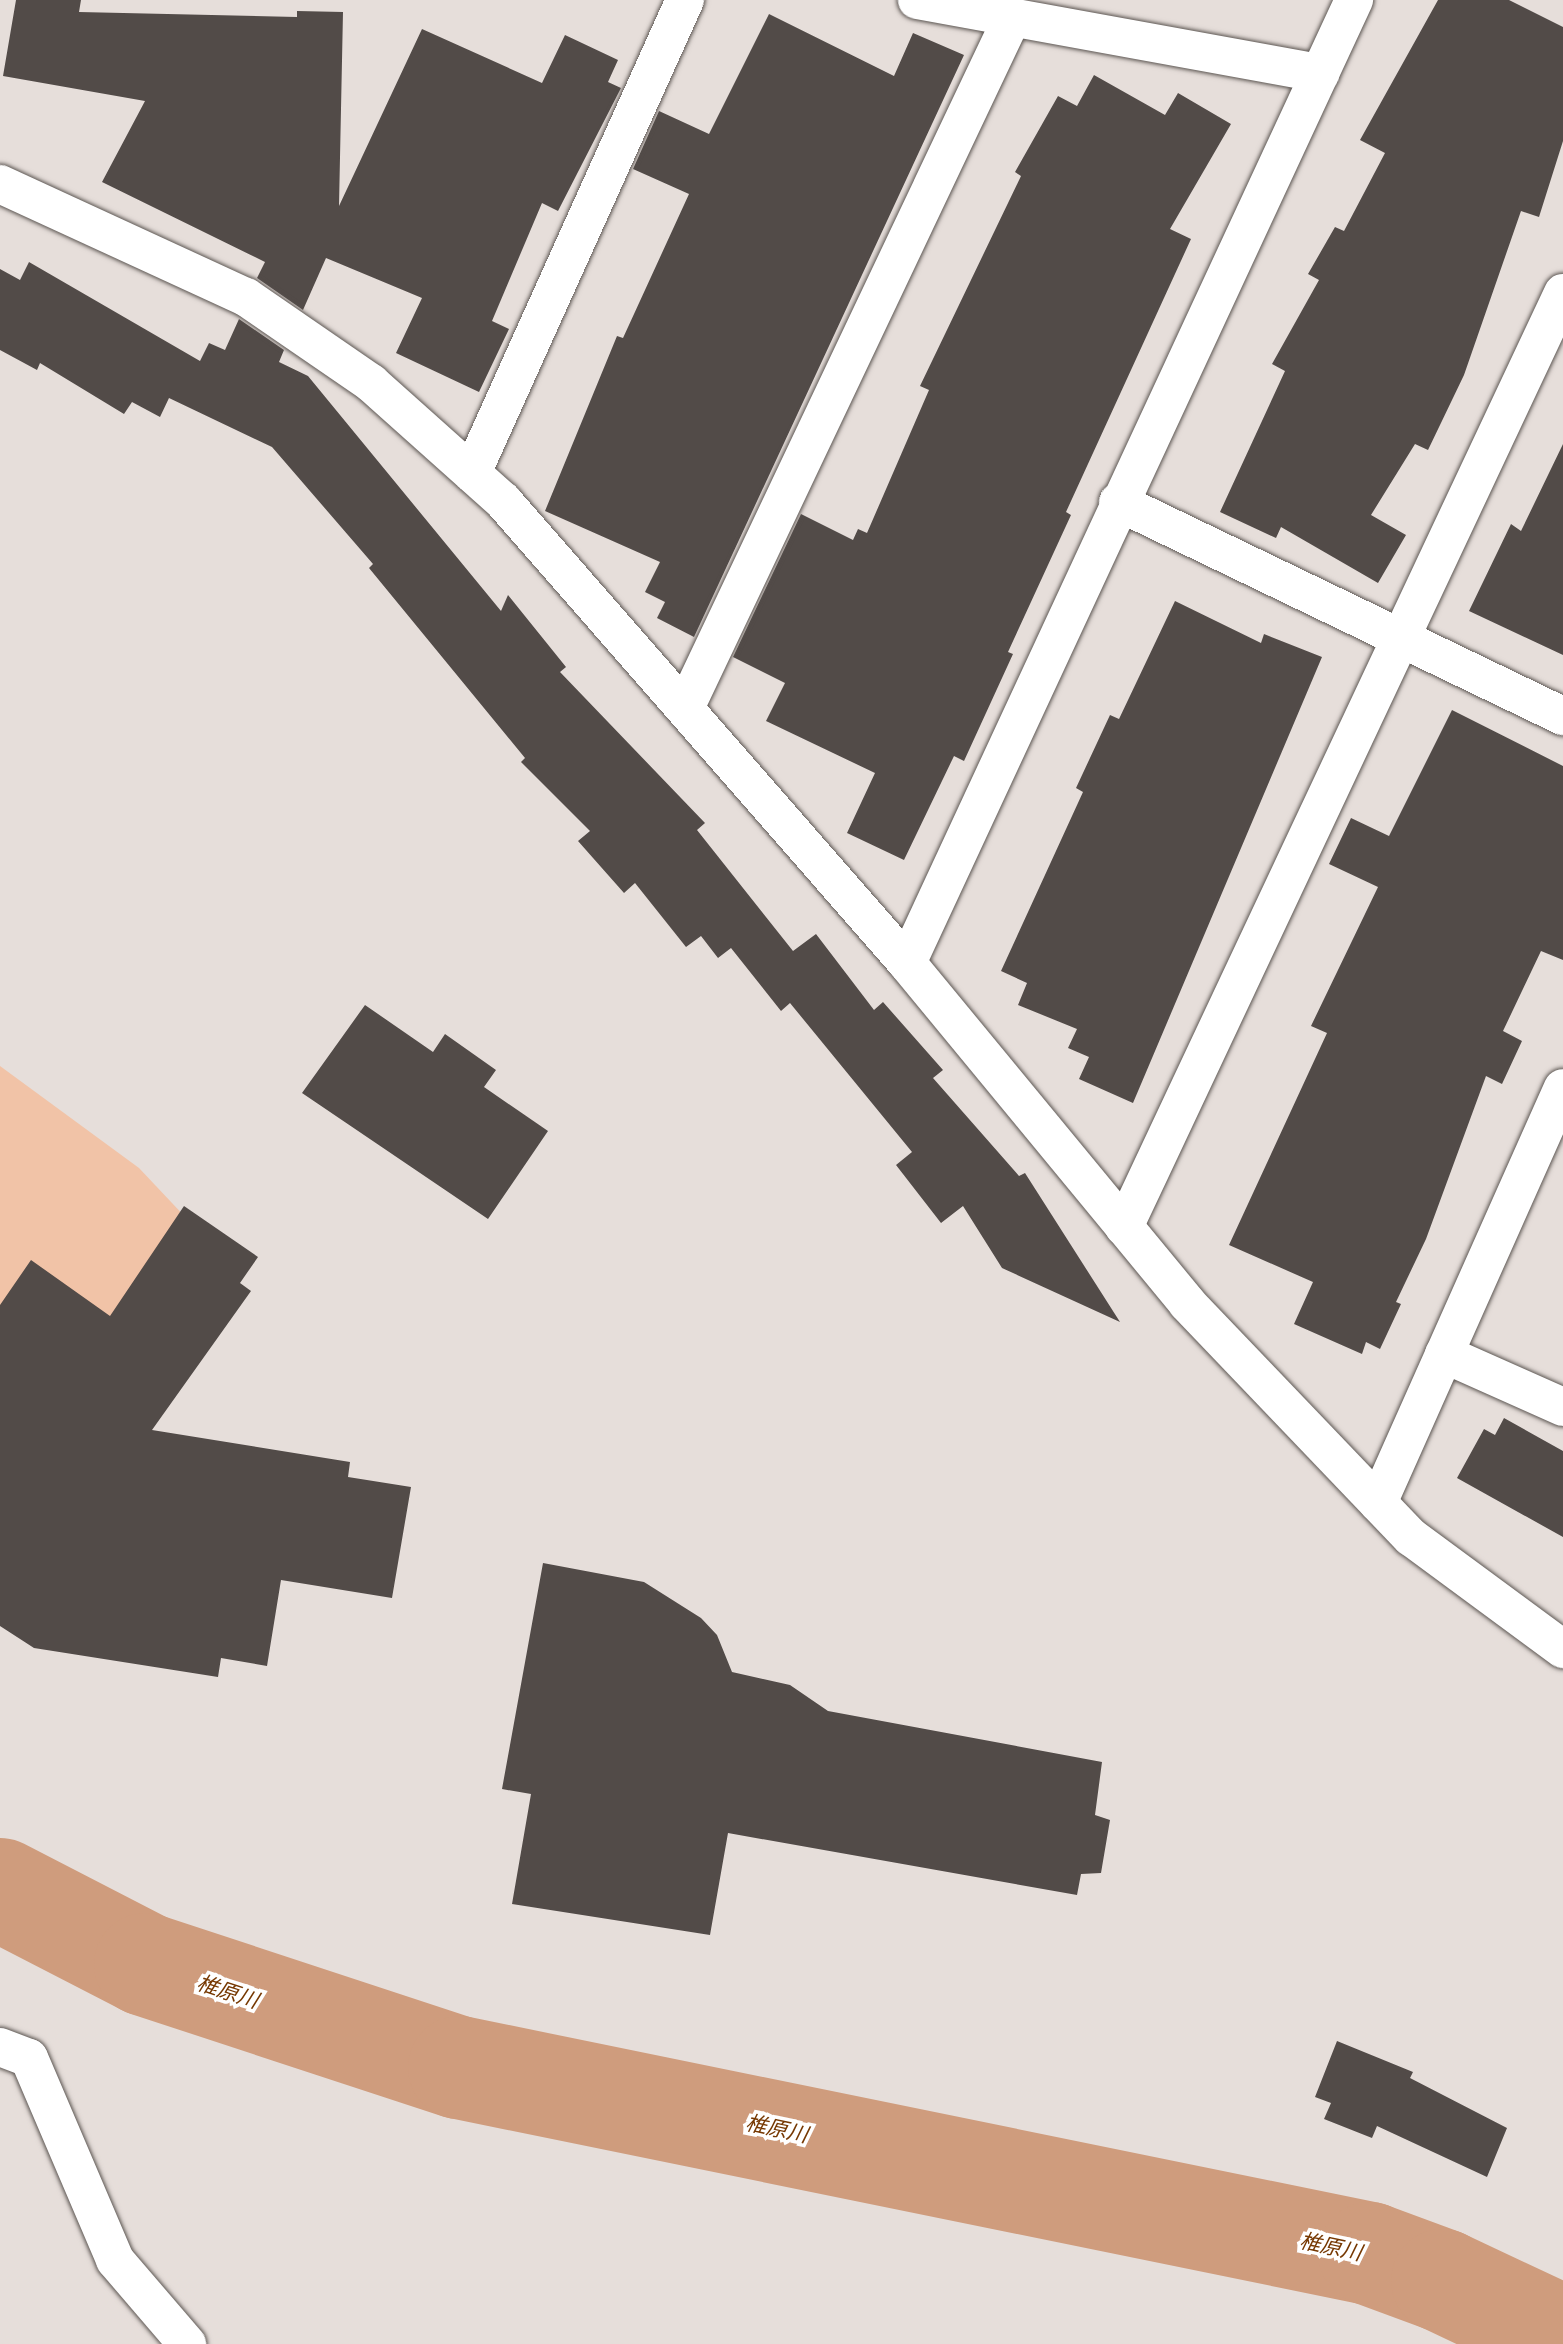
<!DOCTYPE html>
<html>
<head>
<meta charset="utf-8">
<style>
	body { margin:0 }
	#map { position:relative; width:1563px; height:2344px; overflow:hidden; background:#e6deda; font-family:Commissioner,"Noto Sans JP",sans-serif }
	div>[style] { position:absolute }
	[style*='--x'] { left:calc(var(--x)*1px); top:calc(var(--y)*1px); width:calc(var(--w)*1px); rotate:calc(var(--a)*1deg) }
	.green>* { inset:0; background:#f1c3a7 }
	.river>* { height:103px; margin:-51.5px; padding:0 51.5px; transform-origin:51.5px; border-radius:51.5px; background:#cf9c7d }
	.building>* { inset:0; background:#524b48 }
	.roads { filter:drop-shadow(0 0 2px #5c5652) drop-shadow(0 0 2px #5c5652) }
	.street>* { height:38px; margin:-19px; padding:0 19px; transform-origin:19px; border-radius:19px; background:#fff }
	span { translate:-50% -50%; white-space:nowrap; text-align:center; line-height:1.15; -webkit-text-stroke:7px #fff; paint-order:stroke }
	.water-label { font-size:21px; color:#763802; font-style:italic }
</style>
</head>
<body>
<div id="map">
	<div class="green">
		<i style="clip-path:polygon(0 1066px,139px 1168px,205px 1238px,0 1419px)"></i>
	</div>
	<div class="river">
		<i style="--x:0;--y:1889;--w:163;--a:27.3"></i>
		<i style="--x:145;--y:1964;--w:330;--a:18.2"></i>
		<i style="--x:459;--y:2067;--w:929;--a:11.55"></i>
		<i style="--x:1369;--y:2253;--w:78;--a:20.3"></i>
		<i style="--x:1442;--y:2280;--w:134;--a:25.2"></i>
	</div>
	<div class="building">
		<i style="clip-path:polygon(16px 0,81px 0,79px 12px,297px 17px,297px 11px,343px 12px,339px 206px,422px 29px,542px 83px,565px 35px,618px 60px,608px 82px,621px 88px,558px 211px,542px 203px,492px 321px,509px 329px,479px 392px,396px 353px,422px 298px,326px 258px,303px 310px,257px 278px,265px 262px,102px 182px,145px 101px,3px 76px)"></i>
		<i style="clip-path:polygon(1438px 0,1509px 0,1563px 27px,1563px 141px,1539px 217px,1521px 211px,1464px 375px,1428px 450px,1415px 444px,1371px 515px,1406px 535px,1378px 583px,1281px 527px,1276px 538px,1220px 512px,1285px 371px,1272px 364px,1319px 280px,1308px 274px,1335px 227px,1344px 231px,1385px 153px,1360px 140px)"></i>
		<i style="clip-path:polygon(769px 14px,894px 76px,913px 33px,964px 55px,694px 637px,657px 618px,665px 602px,645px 592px,660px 562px,545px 511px,617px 336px,623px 338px,689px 194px,633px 169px,659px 111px,709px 134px)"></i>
		<i style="clip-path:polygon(1094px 75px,1165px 115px,1178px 93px,1231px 124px,1170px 229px,1191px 239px,1066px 512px,1071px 515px,1008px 652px,1013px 654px,964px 761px,954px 756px,904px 860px,847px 833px,875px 773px,766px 721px,785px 683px,733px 657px,801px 514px,853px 540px,858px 529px,867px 533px,929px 390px,920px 386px,1021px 176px,1015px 172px,1058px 96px,1077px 106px)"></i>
		<i style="clip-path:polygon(29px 262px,200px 361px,209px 343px,225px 350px,239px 319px,284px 350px,279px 362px,308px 376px,501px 611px,508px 595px,566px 667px,560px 672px,705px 823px,697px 830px,793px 951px,816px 934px,874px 1010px,883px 1002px,943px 1070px,933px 1078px,1019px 1176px,1025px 1173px,1120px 1322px,1002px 1268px,963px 1206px,941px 1223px,896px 1165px,912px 1152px,790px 1003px,781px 1011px,731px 948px,718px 958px,701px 936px,686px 947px,635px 883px,624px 893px,578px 841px,590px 831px,521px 762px,525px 758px,369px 568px,373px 564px,272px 447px,169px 398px,160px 417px,132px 402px,124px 414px,40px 363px,37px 370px,0 350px,0 269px,20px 280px)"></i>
		<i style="clip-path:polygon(1563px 444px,1563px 655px,1469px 611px,1511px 524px,1521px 531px)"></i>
		<i style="clip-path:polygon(1175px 601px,1261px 643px,1264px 634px,1322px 657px,1133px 1103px,1079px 1079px,1089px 1057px,1068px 1048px,1077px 1029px,1018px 1005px,1027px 983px,1001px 971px,1083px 792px,1076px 788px,1110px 715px,1119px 719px)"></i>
		<i style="clip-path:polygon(1452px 710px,1563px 766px,1563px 960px,1541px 951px,1503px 1031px,1522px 1041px,1502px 1084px,1486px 1076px,1426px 1239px,1396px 1302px,1401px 1304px,1380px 1349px,1366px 1342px,1362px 1354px,1294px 1324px,1313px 1282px,1229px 1245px,1327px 1033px,1311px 1026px,1378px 887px,1329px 864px,1351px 818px,1389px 836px)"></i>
		<i style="clip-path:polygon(365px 1005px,433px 1052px,445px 1034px,496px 1070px,484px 1087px,548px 1131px,488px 1219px,302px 1093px)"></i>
		<i style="clip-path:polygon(184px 1206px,258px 1257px,240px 1283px,251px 1291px,152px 1430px,350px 1462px,348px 1477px,411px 1487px,392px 1598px,281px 1580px,267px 1666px,221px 1658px,218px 1677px,34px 1648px,0 1626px,0 1305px,31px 1260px,110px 1316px)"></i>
		<i style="clip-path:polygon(1504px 1418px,1563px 1451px,1563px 1537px,1457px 1478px,1484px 1429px,1495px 1435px)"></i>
		<i style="clip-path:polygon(543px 1563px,644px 1582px,701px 1618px,717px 1635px,732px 1672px,790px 1685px,828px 1711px,1102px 1762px,1095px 1815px,1110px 1820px,1101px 1873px,1081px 1874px,1077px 1895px,728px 1833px,710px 1935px,512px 1904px,531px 1794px,502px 1789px)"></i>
		<i style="clip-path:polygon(1337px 2041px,1413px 2072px,1410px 2078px,1507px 2128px,1487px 2177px,1377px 2126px,1372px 2138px,1324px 2119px,1331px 2103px,1315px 2097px)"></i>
	</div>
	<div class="roads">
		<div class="street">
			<i style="--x:917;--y:0;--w:410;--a:10.3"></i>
			<i style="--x:0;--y:184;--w:271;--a:24.7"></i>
			<i style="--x:246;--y:297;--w:152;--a:34.5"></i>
			<i style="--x:371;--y:383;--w:177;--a:41.8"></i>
			<i style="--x:503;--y:501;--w:614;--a:48.83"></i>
			<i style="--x:907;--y:963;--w:440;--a:50.5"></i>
			<i style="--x:1187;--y:1303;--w:324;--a:46.3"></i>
			<i style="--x:1411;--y:1537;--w:189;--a:36.4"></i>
			<i style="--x:472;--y:473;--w:519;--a:-65.76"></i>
			<i style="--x:1118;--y:502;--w:494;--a:25.7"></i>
			<i style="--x:685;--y:708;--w:761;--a:-64.65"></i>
			<i style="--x:907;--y:963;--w:1062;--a:-65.1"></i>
			<i style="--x:1124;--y:1227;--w:1032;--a:-64.83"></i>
			<i style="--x:1444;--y:1354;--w:130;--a:24"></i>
			<i style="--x:1378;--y:1503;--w:454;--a:-66"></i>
			<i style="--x:0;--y:2047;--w:31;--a:21"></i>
			<i style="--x:29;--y:2058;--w:220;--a:66.9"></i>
			<i style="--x:115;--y:2260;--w:111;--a:49.4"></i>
		</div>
	</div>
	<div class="water-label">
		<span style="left:228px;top:1991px;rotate:18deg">椎原川</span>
		<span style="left:777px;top:2128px;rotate:12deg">椎原川</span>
		<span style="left:1331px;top:2246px;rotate:12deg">椎原川</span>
	</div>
</div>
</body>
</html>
